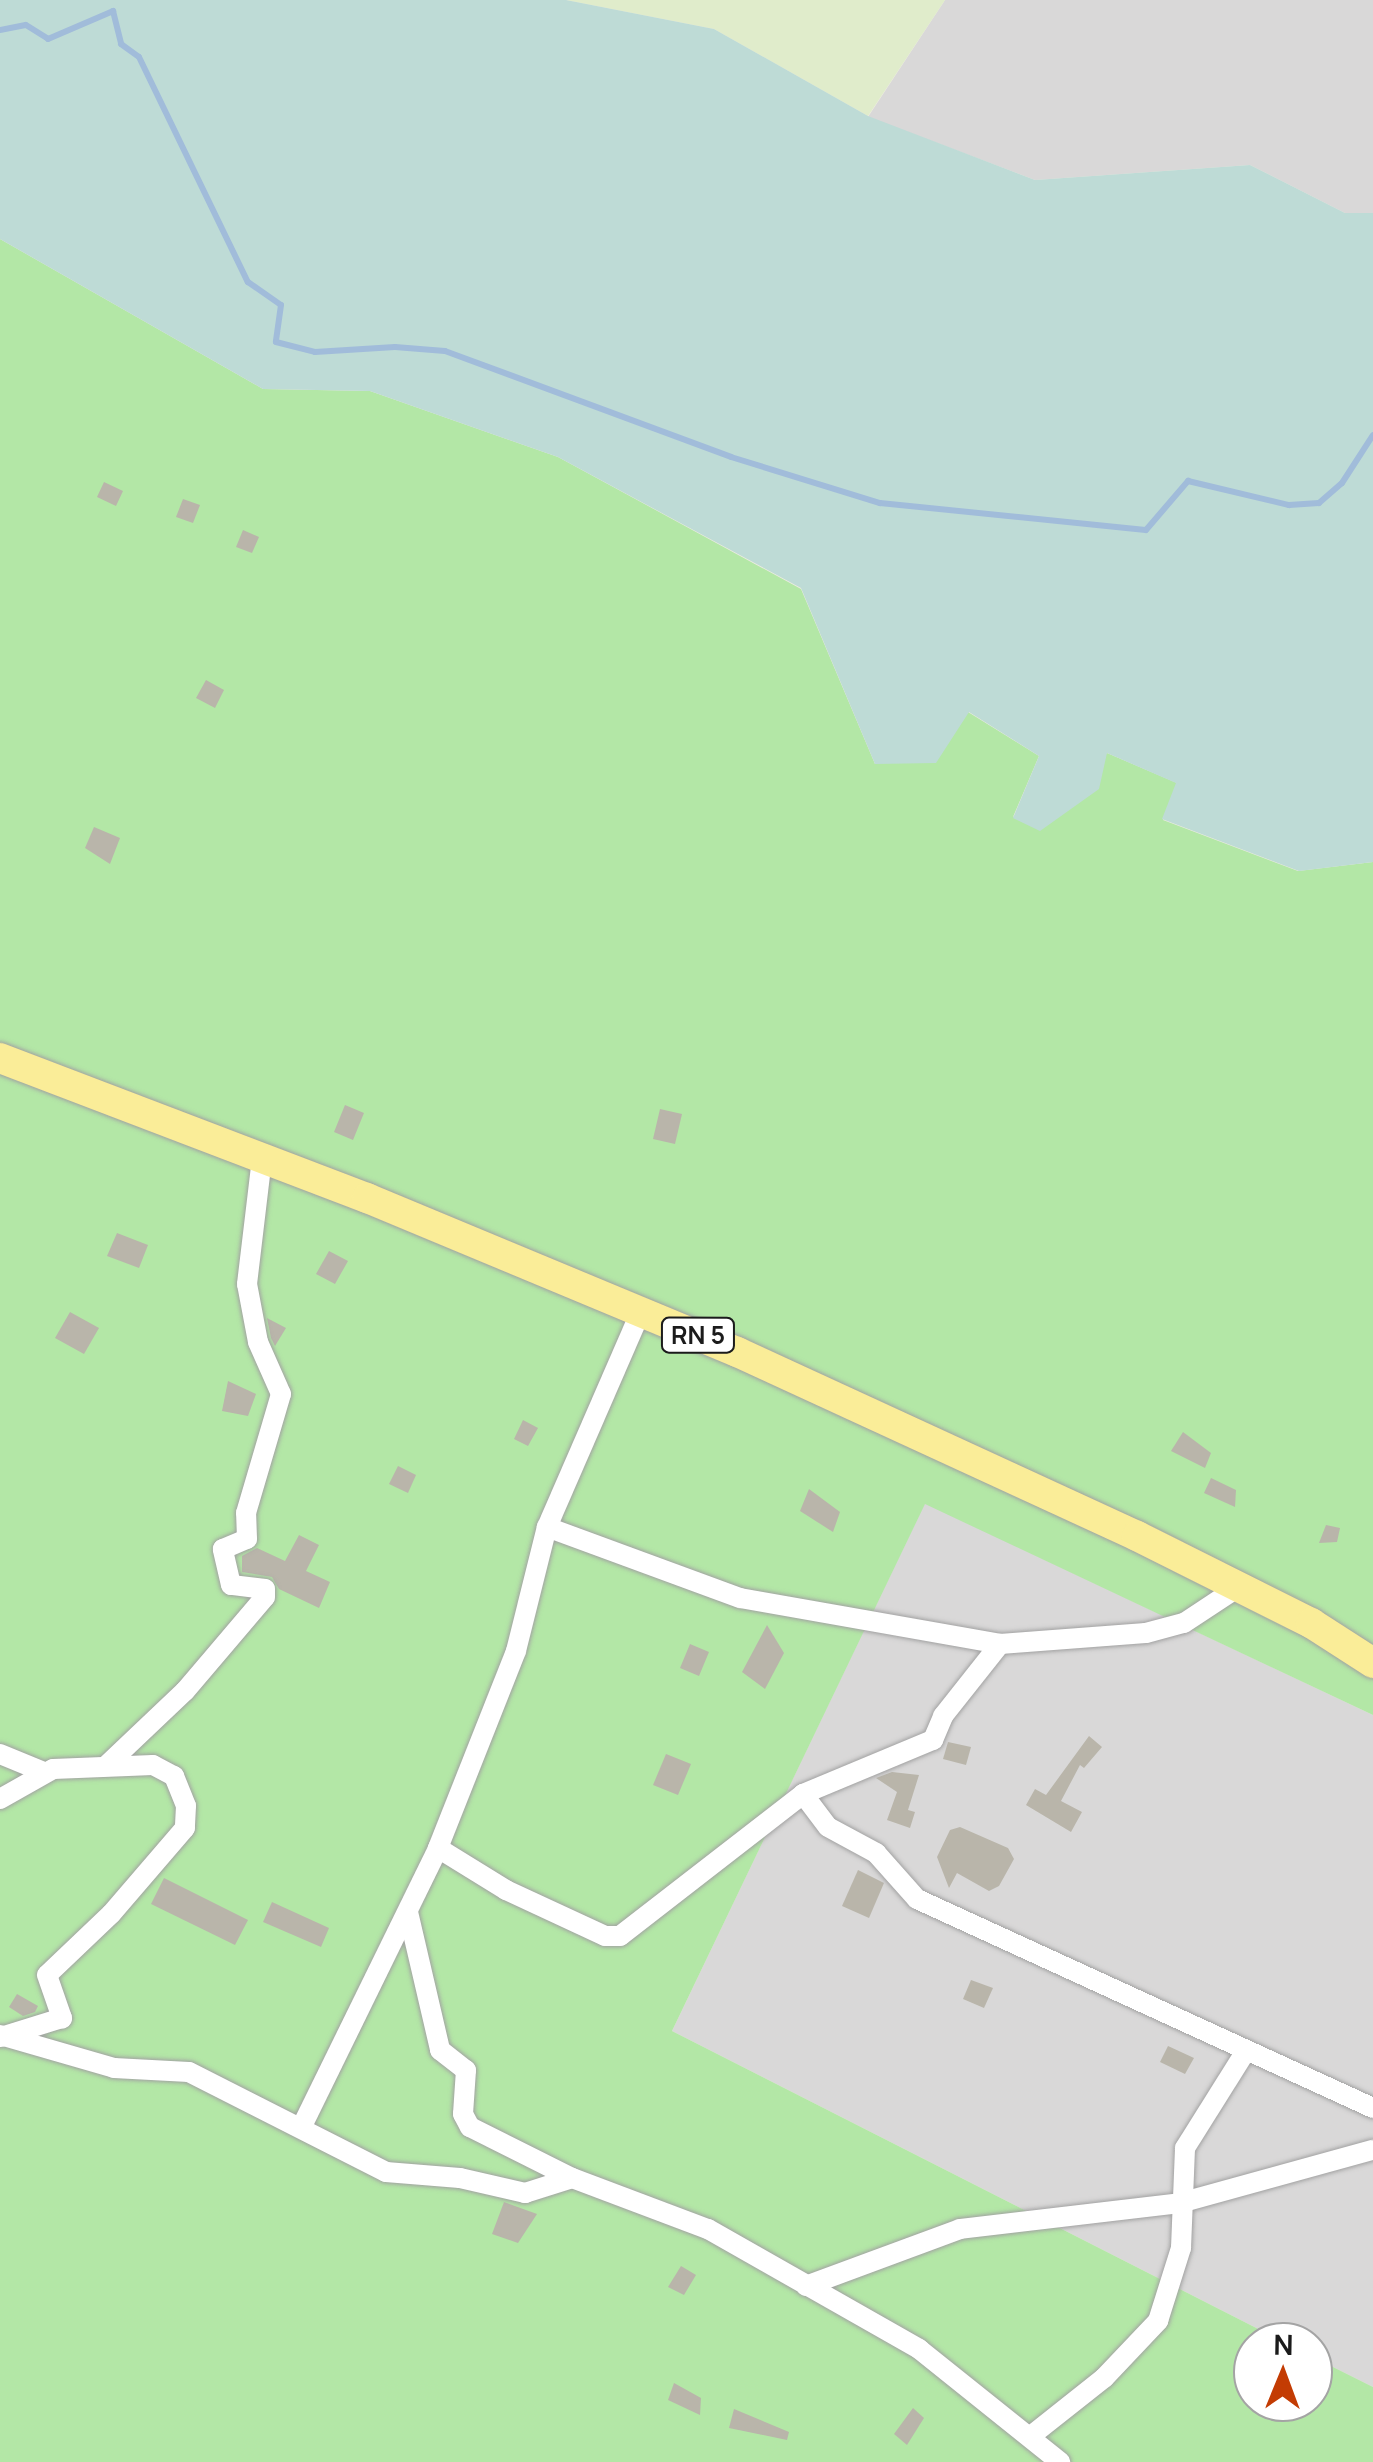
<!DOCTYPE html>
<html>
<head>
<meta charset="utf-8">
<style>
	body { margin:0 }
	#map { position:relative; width:1373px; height:2462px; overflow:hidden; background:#edece1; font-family:Manrope,sans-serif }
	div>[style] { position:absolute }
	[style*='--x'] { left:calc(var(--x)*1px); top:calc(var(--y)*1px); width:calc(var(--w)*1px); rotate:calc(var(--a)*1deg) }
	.residential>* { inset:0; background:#d9d8d8 }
	.farmland>* { inset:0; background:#e0eccb }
	.grass>* { inset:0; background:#b3e7a6 }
	.wetland>* { inset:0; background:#bedbd6 }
	.stream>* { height:6px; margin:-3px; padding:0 3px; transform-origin:3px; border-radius:3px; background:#a1bcda }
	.building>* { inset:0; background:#b9b5aa }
	.roads { filter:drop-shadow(0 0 2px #a2a2a2) drop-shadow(0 0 2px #a2a2a2) }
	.minor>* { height:20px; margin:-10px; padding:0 10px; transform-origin:10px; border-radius:10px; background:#fff }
	.primary>* { height:30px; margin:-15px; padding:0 15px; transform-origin:15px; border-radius:15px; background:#faed98 }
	span { translate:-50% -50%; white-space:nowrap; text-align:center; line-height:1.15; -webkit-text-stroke:9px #fff; paint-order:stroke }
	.shield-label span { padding:2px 8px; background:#fff; border:2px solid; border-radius:8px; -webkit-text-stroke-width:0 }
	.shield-label { font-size:25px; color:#1b1b1b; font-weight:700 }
	.north { position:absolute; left:1233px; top:2322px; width:100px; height:100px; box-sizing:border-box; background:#fff; border:2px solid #a4a4a4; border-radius:50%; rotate:1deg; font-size:28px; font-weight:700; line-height:40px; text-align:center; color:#1b1b1b }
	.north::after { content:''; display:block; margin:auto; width:35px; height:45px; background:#c33c03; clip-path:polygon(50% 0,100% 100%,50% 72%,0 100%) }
</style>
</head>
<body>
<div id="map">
	<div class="residential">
		<i style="clip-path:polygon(945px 0,1373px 0,1373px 213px,1345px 213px,1250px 165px,1035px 180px,868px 117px)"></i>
		<i style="clip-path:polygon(925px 1503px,1373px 1715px,1373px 2387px,1313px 2357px,1313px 2342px,1284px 2342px,672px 2031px)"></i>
	</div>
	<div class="farmland">
		<i style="clip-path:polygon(566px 0,945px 0,868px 116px,714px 29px)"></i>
	</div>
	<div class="grass">
		<i style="clip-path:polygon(0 239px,263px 389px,370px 391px,558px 457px,801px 589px,875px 764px,968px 712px,1039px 756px,1013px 817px,1107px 753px,1177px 783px,1163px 820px,1298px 871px,1373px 862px,1373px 1715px,925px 1504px,672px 2031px,1284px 2342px,1253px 2342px,1253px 2402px,1313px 2402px,1313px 2357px,1373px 2387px,1373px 2462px,0 2462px)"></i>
	</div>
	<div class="wetland">
		<i style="clip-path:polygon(0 0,566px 0,714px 29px,868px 116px,1035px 180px,1250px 165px,1345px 213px,1373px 213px,1373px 862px,1299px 871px,1162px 819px,1176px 783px,1107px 753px,1099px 789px,1040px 831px,1013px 818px,1039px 756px,969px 712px,936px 763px,875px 764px,801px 588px,558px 457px,370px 391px,263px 389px,0 239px)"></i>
	</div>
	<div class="stream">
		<i style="--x:0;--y:30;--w:26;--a:-11"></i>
		<i style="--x:26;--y:25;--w:26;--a:32"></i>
		<i style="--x:48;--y:39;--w:71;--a:-23.3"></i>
		<i style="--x:113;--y:11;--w:34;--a:76"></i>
		<i style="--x:121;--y:44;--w:22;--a:36"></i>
		<i style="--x:139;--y:57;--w:250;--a:64.2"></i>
		<i style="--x:248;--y:282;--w:40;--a:34.9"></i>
		<i style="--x:281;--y:305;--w:37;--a:98"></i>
		<i style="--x:276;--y:342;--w:40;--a:14.4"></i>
		<i style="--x:315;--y:352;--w:80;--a:-3.6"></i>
		<i style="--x:395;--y:347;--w:50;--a:4.6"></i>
		<i style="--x:445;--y:351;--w:305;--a:20.3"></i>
		<i style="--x:731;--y:457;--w:156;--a:17.2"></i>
		<i style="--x:880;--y:503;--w:267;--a:5.8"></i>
		<i style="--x:1146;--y:530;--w:65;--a:-49.4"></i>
		<i style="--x:1188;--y:481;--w:104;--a:13.4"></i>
		<i style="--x:1289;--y:505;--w:30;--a:-4"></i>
		<i style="--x:1319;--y:503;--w:30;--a:-41"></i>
		<i style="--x:1342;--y:483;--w:57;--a:-57.1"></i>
	</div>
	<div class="building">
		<i style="clip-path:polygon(104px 482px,123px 491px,116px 506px,97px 497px)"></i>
		<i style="clip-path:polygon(183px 499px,200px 505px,193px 523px,176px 517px)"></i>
		<i style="clip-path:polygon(243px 530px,259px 537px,252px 553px,236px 547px)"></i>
		<i style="clip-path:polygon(206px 680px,224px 690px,215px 708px,196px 698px)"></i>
		<i style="clip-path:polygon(94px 827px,120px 838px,110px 864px,85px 848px)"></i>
		<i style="clip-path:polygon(345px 1105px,364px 1113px,353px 1140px,334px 1132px)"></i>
		<i style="clip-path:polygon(660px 1109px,682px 1114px,675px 1144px,653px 1139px)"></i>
		<i style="clip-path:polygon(117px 1233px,148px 1245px,139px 1268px,107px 1256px)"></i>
		<i style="clip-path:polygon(329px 1251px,348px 1261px,335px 1284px,316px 1274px)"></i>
		<i style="clip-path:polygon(70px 1312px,99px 1328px,84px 1354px,55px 1338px)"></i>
		<i style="clip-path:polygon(267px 1318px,286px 1328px,275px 1346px,271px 1338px)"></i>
		<i style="clip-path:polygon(228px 1381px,256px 1394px,248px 1416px,222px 1411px)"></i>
		<i style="clip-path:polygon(523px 1420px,538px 1428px,528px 1446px,514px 1439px)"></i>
		<i style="clip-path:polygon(1183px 1432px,1211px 1453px,1205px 1468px,1171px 1451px)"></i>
		<i style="clip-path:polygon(398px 1466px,416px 1475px,408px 1493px,389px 1484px)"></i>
		<i style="clip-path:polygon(1211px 1478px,1236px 1490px,1235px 1507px,1204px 1493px)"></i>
		<i style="clip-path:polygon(809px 1489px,840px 1512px,833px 1532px,800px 1511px)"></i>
		<i style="clip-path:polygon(1326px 1525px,1340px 1528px,1337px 1542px,1319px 1543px)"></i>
		<i style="clip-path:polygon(299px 1535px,319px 1545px,306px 1571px,330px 1582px,319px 1608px,279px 1589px,272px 1577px,242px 1572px,242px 1556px,257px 1548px,285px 1561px)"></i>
		<i style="clip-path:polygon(767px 1625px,784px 1653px,765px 1689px,742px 1672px)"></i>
		<i style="clip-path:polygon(690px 1644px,709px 1652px,699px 1676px,680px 1668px)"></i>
		<i style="clip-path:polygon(1089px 1736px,1102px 1747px,1084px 1768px,1080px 1765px,1061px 1801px,1082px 1812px,1071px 1832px,1026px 1805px,1035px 1789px,1046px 1795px)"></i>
		<i style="clip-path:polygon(948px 1742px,971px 1747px,966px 1765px,943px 1759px)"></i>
		<i style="clip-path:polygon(666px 1754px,691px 1764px,678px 1795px,653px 1785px)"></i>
		<i style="clip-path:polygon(892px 1772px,919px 1775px,908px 1810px,915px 1812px,910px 1828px,887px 1820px,897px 1792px,876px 1778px)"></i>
		<i style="clip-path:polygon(960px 1827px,1008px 1848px,1014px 1859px,999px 1886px,989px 1891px,957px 1873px,949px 1888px,937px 1857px,950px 1830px)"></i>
		<i style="clip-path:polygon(858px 1870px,884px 1883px,869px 1918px,842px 1906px)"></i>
		<i style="clip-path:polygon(164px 1878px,248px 1920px,235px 1945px,151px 1904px)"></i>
		<i style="clip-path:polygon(272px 1902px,329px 1928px,321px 1947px,263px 1922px)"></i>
		<i style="clip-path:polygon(971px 1980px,993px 1988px,984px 2008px,963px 1999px)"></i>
		<i style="clip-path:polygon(17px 1994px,38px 2006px,35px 2012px,23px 2016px,9px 2007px)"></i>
		<i style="clip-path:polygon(1168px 2046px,1194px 2058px,1185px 2074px,1160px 2062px)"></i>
		<i style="clip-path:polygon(504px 2202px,537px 2214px,518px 2243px,492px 2234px)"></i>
		<i style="clip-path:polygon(681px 2266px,696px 2275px,684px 2295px,668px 2287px)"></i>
		<i style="clip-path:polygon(674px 2383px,701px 2398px,700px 2415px,668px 2400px)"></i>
		<i style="clip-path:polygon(913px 2408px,924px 2418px,907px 2445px,894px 2434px)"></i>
		<i style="clip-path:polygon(734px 2409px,789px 2432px,787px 2440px,729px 2428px)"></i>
	</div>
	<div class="roads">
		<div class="minor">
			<i style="--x:547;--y:1527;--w:206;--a:20.2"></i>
			<i style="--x:740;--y:1598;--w:264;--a:10"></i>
			<i style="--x:1000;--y:1644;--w:146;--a:-4.3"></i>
			<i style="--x:1146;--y:1633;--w:39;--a:-15"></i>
			<i style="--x:1184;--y:1623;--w:67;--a:-33.5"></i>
			<i style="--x:0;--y:1754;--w:48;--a:22.2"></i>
			<i style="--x:108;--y:1764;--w:106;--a:-43.5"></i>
			<i style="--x:185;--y:1691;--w:123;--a:-49.6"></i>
			<i style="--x:265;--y:1597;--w:8;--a:-90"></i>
			<i style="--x:265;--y:1589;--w:34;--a:-173"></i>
			<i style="--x:231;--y:1585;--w:37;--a:-103"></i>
			<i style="--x:223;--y:1549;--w:26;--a:-23"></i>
			<i style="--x:247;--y:1539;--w:26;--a:-92"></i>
			<i style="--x:246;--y:1513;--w:124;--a:-73.6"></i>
			<i style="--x:281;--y:1394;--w:57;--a:-113.9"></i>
			<i style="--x:258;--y:1342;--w:59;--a:-100.7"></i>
			<i style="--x:247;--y:1284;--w:126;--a:-83.2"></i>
			<i style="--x:803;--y:1794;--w:41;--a:52.9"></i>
			<i style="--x:828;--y:1827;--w:55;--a:28.4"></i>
			<i style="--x:876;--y:1853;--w:62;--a:48.3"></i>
			<i style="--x:917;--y:1899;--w:502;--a:24.62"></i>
			<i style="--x:0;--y:1799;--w:61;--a:-29.5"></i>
			<i style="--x:53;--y:1769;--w:100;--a:-2.3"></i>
			<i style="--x:153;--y:1765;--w:24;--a:28"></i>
			<i style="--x:174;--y:1776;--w:32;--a:68"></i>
			<i style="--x:186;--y:1806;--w:22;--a:93"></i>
			<i style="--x:185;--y:1828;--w:113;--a:130.7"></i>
			<i style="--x:111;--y:1914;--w:88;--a:136.4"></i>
			<i style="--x:47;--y:1975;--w:46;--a:70.8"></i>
			<i style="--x:62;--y:2018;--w:64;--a:162.7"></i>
			<i style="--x:438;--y:1848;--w:80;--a:31.7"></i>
			<i style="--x:506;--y:1890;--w:109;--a:24.9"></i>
			<i style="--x:605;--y:1936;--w:15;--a:0"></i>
			<i style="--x:620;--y:1936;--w:232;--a:-37.8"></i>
			<i style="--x:803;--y:1794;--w:141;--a:-22.6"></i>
			<i style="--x:933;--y:1740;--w:26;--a:-67"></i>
			<i style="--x:943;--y:1716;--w:92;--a:-51.6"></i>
			<i style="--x:408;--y:1912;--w:142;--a:76.9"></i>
			<i style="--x:440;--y:2050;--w:33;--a:38"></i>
			<i style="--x:466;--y:2070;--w:44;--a:93.9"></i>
			<i style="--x:463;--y:2114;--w:15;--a:62"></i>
			<i style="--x:470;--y:2127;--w:114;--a:26.6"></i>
			<i style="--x:572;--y:2178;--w:145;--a:20.6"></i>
			<i style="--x:708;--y:2229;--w:243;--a:29.6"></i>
			<i style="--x:919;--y:2349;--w:181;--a:38.7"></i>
			<i style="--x:0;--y:2035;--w:119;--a:16.1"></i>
			<i style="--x:114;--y:2068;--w:75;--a:3.1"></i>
			<i style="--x:189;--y:2072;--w:221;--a:26.9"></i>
			<i style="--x:386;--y:2172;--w:74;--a:4.6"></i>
			<i style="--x:460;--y:2178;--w:67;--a:13"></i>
			<i style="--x:525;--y:2193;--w:49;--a:-17.7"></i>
			<i style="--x:302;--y:2126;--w:309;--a:-63.9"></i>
			<i style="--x:438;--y:1848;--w:212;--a:-68.4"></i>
			<i style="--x:516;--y:1651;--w:128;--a:-76"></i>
			<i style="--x:547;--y:1527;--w:236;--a:-66.5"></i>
			<i style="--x:806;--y:2286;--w:164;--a:-20.3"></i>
			<i style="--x:960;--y:2229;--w:222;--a:-6.7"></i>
			<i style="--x:1180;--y:2203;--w:200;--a:-15.4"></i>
			<i style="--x:1032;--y:2435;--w:92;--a:-38.4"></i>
			<i style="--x:1104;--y:2378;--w:79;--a:-46.5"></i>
			<i style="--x:1158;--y:2321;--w:77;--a:-72.5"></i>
			<i style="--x:1181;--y:2248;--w:100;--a:-87.7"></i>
			<i style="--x:1185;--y:2148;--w:111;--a:-57.9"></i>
		</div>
		<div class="primary">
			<i style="--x:0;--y:1058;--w:393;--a:20.9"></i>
			<i style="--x:367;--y:1198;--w:401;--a:22.6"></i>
			<i style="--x:737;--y:1352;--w:440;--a:24.7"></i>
			<i style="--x:1137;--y:1536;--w:195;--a:26.6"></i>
			<i style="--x:1311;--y:1623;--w:74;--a:32.8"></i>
		</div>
	</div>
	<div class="shield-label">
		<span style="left:698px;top:1335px">RN 5</span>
	</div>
	<div class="north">N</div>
</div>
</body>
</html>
